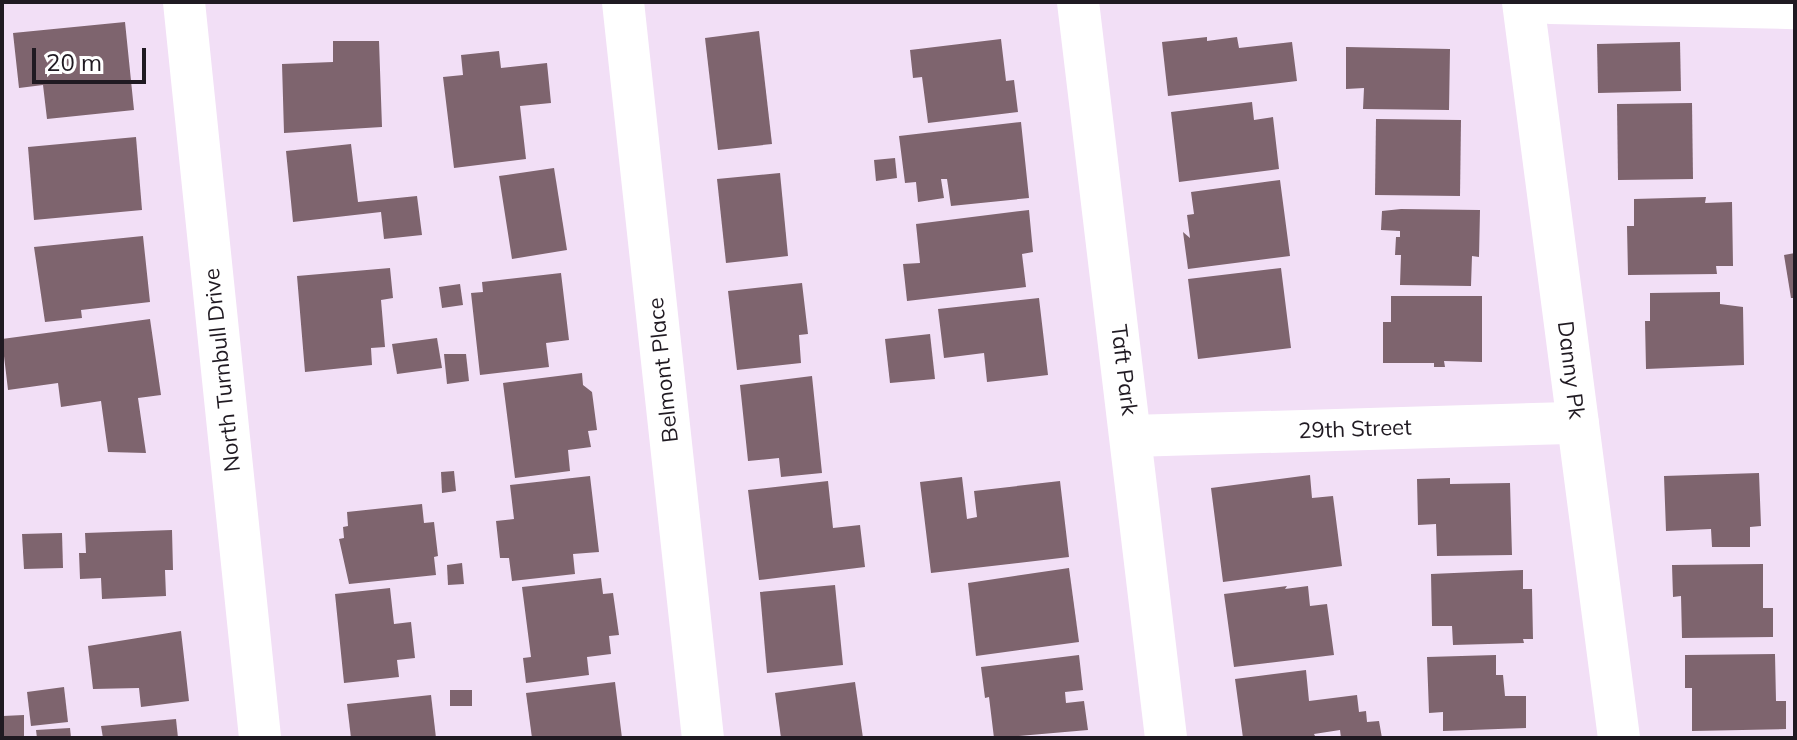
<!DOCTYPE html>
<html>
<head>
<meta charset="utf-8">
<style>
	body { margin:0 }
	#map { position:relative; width:1797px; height:740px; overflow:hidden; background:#f2dff6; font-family:Mulish,sans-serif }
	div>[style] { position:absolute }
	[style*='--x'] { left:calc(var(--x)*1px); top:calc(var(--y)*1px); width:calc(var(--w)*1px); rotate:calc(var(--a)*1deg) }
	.building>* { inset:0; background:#7e646e }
	.minor>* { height:42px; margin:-21px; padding:0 21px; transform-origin:21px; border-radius:21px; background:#fff }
	.tertiary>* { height:44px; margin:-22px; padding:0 22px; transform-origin:22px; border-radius:22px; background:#fff }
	span { translate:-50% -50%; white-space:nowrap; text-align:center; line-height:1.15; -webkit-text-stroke:8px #fff; paint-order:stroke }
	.street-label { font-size:22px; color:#201a22 }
	.frame { position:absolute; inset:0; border:4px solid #201a22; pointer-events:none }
	.scale { position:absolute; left:32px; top:48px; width:114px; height:36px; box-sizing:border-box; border:4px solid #201a22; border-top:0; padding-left:10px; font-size:24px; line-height:28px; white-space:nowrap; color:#201a22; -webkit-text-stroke:6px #fff; paint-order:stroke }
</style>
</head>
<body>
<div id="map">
	<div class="building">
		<i style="clip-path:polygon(125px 22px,134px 110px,47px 119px,43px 85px,19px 88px,13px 33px)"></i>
		<i style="clip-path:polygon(759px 31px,772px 144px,718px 150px,705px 38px)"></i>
		<i style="clip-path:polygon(1207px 37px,1207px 41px,1237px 37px,1239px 48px,1292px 42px,1297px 81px,1168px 96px,1162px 42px)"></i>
		<i style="clip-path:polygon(1001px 39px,1006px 81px,1014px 80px,1018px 112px,928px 123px,922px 77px,913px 78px,910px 50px)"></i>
		<i style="clip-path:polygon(333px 41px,379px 41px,382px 127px,284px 133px,282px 64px,333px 62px)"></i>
		<i style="clip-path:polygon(1680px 42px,1681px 91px,1598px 93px,1597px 44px)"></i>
		<i style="clip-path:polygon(1346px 47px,1450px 49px,1449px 110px,1363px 109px,1364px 88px,1346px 89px)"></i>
		<i style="clip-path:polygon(499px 51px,501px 68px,547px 63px,551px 103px,520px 106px,526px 159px,454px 168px,443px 77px,463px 75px,461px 55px)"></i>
		<i style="clip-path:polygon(1252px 102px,1254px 120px,1273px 117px,1279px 169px,1179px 182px,1171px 112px)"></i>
		<i style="clip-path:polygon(1692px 103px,1693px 179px,1618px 180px,1617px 104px)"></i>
		<i style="clip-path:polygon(1376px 119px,1461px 120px,1460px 196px,1375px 195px)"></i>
		<i style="clip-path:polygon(1021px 122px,1029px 198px,951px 206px,947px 179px,941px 179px,944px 198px,918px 202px,916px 182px,905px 183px,899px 136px)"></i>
		<i style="clip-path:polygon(136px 137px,142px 210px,34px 220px,28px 147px)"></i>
		<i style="clip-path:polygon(351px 144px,358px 202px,417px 196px,422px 235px,384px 239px,381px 212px,293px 222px,286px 151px)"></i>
		<i style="clip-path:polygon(895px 158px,897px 178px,876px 181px,874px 160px)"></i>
		<i style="clip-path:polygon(554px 168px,567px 250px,512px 259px,499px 176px)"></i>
		<i style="clip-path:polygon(780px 173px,788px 256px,726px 263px,717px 179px)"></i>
		<i style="clip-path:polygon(1280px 180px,1290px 256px,1188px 269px,1183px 232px,1190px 238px,1187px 215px,1194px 214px,1191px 192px)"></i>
		<i style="clip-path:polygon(1706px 197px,1705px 203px,1732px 202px,1733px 266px,1716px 266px,1717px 274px,1628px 275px,1627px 226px,1634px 226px,1634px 199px)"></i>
		<i style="clip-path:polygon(1401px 209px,1480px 210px,1479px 257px,1472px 256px,1471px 286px,1400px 285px,1401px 255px,1395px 255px,1396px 237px,1400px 237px,1400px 231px,1381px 230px,1382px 211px)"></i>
		<i style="clip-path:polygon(1029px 210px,1033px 252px,1022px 254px,1026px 287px,907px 301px,903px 264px,920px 263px,916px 224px)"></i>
		<i style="clip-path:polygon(143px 236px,150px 302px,81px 310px,82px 318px,45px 322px,34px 247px)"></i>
		<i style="clip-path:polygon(1795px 253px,1795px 298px,1791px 298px,1784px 255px)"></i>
		<i style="clip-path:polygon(390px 268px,393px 298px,381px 300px,385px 347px,371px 348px,372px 365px,305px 372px,297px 276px)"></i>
		<i style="clip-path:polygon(1281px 268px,1291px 348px,1198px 359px,1188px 279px)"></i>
		<i style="clip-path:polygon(561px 273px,569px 340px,546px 343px,549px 367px,480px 375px,471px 293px,483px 292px,482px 282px)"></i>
		<i style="clip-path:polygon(802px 283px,808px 334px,799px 335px,801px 363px,737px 370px,728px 291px)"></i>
		<i style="clip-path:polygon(460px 284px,463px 305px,442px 308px,439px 287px)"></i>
		<i style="clip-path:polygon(1720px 292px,1720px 304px,1743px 307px,1744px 365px,1646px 369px,1645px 321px,1650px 321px,1650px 293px)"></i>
		<i style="clip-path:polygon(1391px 296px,1482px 296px,1482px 362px,1444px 361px,1445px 367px,1434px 367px,1434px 363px,1383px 363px,1383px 322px,1391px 322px)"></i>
		<i style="clip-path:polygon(1039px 298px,1048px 375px,987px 382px,984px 353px,944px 358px,938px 309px)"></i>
		<i style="clip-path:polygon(150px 319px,161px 395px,138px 398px,146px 453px,108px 452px,101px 401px,61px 407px,58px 383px,8px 390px,2px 339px)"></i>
		<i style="clip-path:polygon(930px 334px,935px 379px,890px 383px,885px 339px)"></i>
		<i style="clip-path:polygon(437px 338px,442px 368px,397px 374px,392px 344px)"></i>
		<i style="clip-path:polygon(444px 354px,466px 354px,469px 381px,447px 384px)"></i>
		<i style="clip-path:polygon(582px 373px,583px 385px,592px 392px,597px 430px,588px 431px,591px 447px,568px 450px,570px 471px,515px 478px,503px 383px)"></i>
		<i style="clip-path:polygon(812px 376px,822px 473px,781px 477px,779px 458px,748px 461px,740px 385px)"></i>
		<i style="clip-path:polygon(454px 471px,456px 491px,442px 493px,441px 472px)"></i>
		<i style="clip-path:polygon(1759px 473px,1761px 526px,1750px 527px,1750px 547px,1712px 547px,1711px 529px,1666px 531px,1664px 476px)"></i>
		<i style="clip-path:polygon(1310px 475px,1312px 498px,1333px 496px,1342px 566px,1223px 582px,1211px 488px)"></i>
		<i style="clip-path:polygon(590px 476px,599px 552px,573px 554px,575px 574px,512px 581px,509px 558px,500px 558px,496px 521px,514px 519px,510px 485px)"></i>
		<i style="clip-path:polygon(962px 477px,967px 519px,977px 517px,974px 491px,1060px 481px,1069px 557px,931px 573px,920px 482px)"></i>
		<i style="clip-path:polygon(1450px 478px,1450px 484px,1510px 483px,1512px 555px,1437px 556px,1436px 524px,1418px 525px,1417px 479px)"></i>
		<i style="clip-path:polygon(828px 481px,833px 528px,860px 525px,865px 567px,759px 580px,748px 490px)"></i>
		<i style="clip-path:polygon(422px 504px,424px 523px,434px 522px,438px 556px,434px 557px,436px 575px,349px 584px,339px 539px,344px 538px,343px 527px,348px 526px,347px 512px)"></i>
		<i style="clip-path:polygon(172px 530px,173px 570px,165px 570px,166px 596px,102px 599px,101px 578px,80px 579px,79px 553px,86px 553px,85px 533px)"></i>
		<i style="clip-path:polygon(62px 533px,63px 568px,24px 569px,22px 534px)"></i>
		<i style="clip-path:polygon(462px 563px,464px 584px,448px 585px,447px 565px)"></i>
		<i style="clip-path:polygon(1763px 564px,1763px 608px,1773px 608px,1773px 637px,1682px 638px,1681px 596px,1673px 597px,1672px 565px)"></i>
		<i style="clip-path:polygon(1069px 568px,1079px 642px,976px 656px,968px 583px)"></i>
		<i style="clip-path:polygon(1523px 570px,1523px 589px,1532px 589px,1533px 639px,1523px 639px,1524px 643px,1453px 645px,1452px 626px,1432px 626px,1431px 574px)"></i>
		<i style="clip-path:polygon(601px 578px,603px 594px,613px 593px,619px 635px,609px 636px,611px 654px,587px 657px,589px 675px,526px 683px,523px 658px,531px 657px,522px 587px)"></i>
		<i style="clip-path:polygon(835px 585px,843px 665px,767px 673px,760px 592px)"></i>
		<i style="clip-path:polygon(1287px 586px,1285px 589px,1308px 586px,1310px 606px,1327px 604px,1334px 655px,1234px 667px,1224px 594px)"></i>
		<i style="clip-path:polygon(390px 588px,394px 624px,411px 622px,415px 658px,397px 660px,399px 677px,344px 683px,335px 594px)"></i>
		<i style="clip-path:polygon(181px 631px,189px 701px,141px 707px,139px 688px,93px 689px,88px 646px)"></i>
		<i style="clip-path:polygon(1775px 654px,1776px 701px,1786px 701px,1786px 729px,1692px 731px,1692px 688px,1685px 688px,1685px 655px)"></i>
		<i style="clip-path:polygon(1079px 655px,1083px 690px,1065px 692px,1066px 703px,1084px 701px,1088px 730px,994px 738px,989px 697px,985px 698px,981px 667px)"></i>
		<i style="clip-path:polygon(1496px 655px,1496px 675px,1503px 675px,1505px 696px,1526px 696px,1526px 728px,1443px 731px,1443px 712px,1429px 713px,1427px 657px)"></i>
		<i style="clip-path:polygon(1306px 670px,1309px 701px,1357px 695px,1359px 712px,1366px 711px,1367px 722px,1379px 721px,1382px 738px,1341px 738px,1340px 730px,1314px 734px,1316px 738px,1243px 738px,1235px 679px)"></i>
		<i style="clip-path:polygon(615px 682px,622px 738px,532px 738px,526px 693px)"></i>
		<i style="clip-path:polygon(855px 682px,863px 738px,781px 738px,775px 693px)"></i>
		<i style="clip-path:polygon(64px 687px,68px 722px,31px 726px,27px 692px)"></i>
		<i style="clip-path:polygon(450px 690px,472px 690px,472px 706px,450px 706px)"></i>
		<i style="clip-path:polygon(431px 695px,436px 738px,351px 738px,347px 704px)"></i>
		<i style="clip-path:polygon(24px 715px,24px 738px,4px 738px,3px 716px)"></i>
		<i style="clip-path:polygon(176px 719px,178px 738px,103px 738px,101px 726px)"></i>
		<i style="clip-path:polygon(70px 728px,71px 738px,37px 738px,36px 730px)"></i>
	</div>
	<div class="minor">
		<i style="--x:184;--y:2;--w:740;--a:84.1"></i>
		<i style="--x:623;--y:2;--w:740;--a:83.8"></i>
		<i style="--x:1078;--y:2;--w:741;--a:83.18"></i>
		<i style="--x:1523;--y:2;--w:742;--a:82.57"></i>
		<i style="--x:1132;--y:436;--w:446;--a:-1.7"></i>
	</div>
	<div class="tertiary">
		<i style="--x:1550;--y:2;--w:245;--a:1.2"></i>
	</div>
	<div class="street-label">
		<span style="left:222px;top:370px;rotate:-96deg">North Turnbull Drive</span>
		<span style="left:663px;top:370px;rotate:-96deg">Belmont Place</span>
		<span style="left:1124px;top:370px;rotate:83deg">Taft Park</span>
		<span style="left:1571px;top:370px;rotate:83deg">Danny Pk</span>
		<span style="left:1355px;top:429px;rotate:-2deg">29th Street</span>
	</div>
	<div class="frame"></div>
	<div class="scale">20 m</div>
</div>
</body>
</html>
